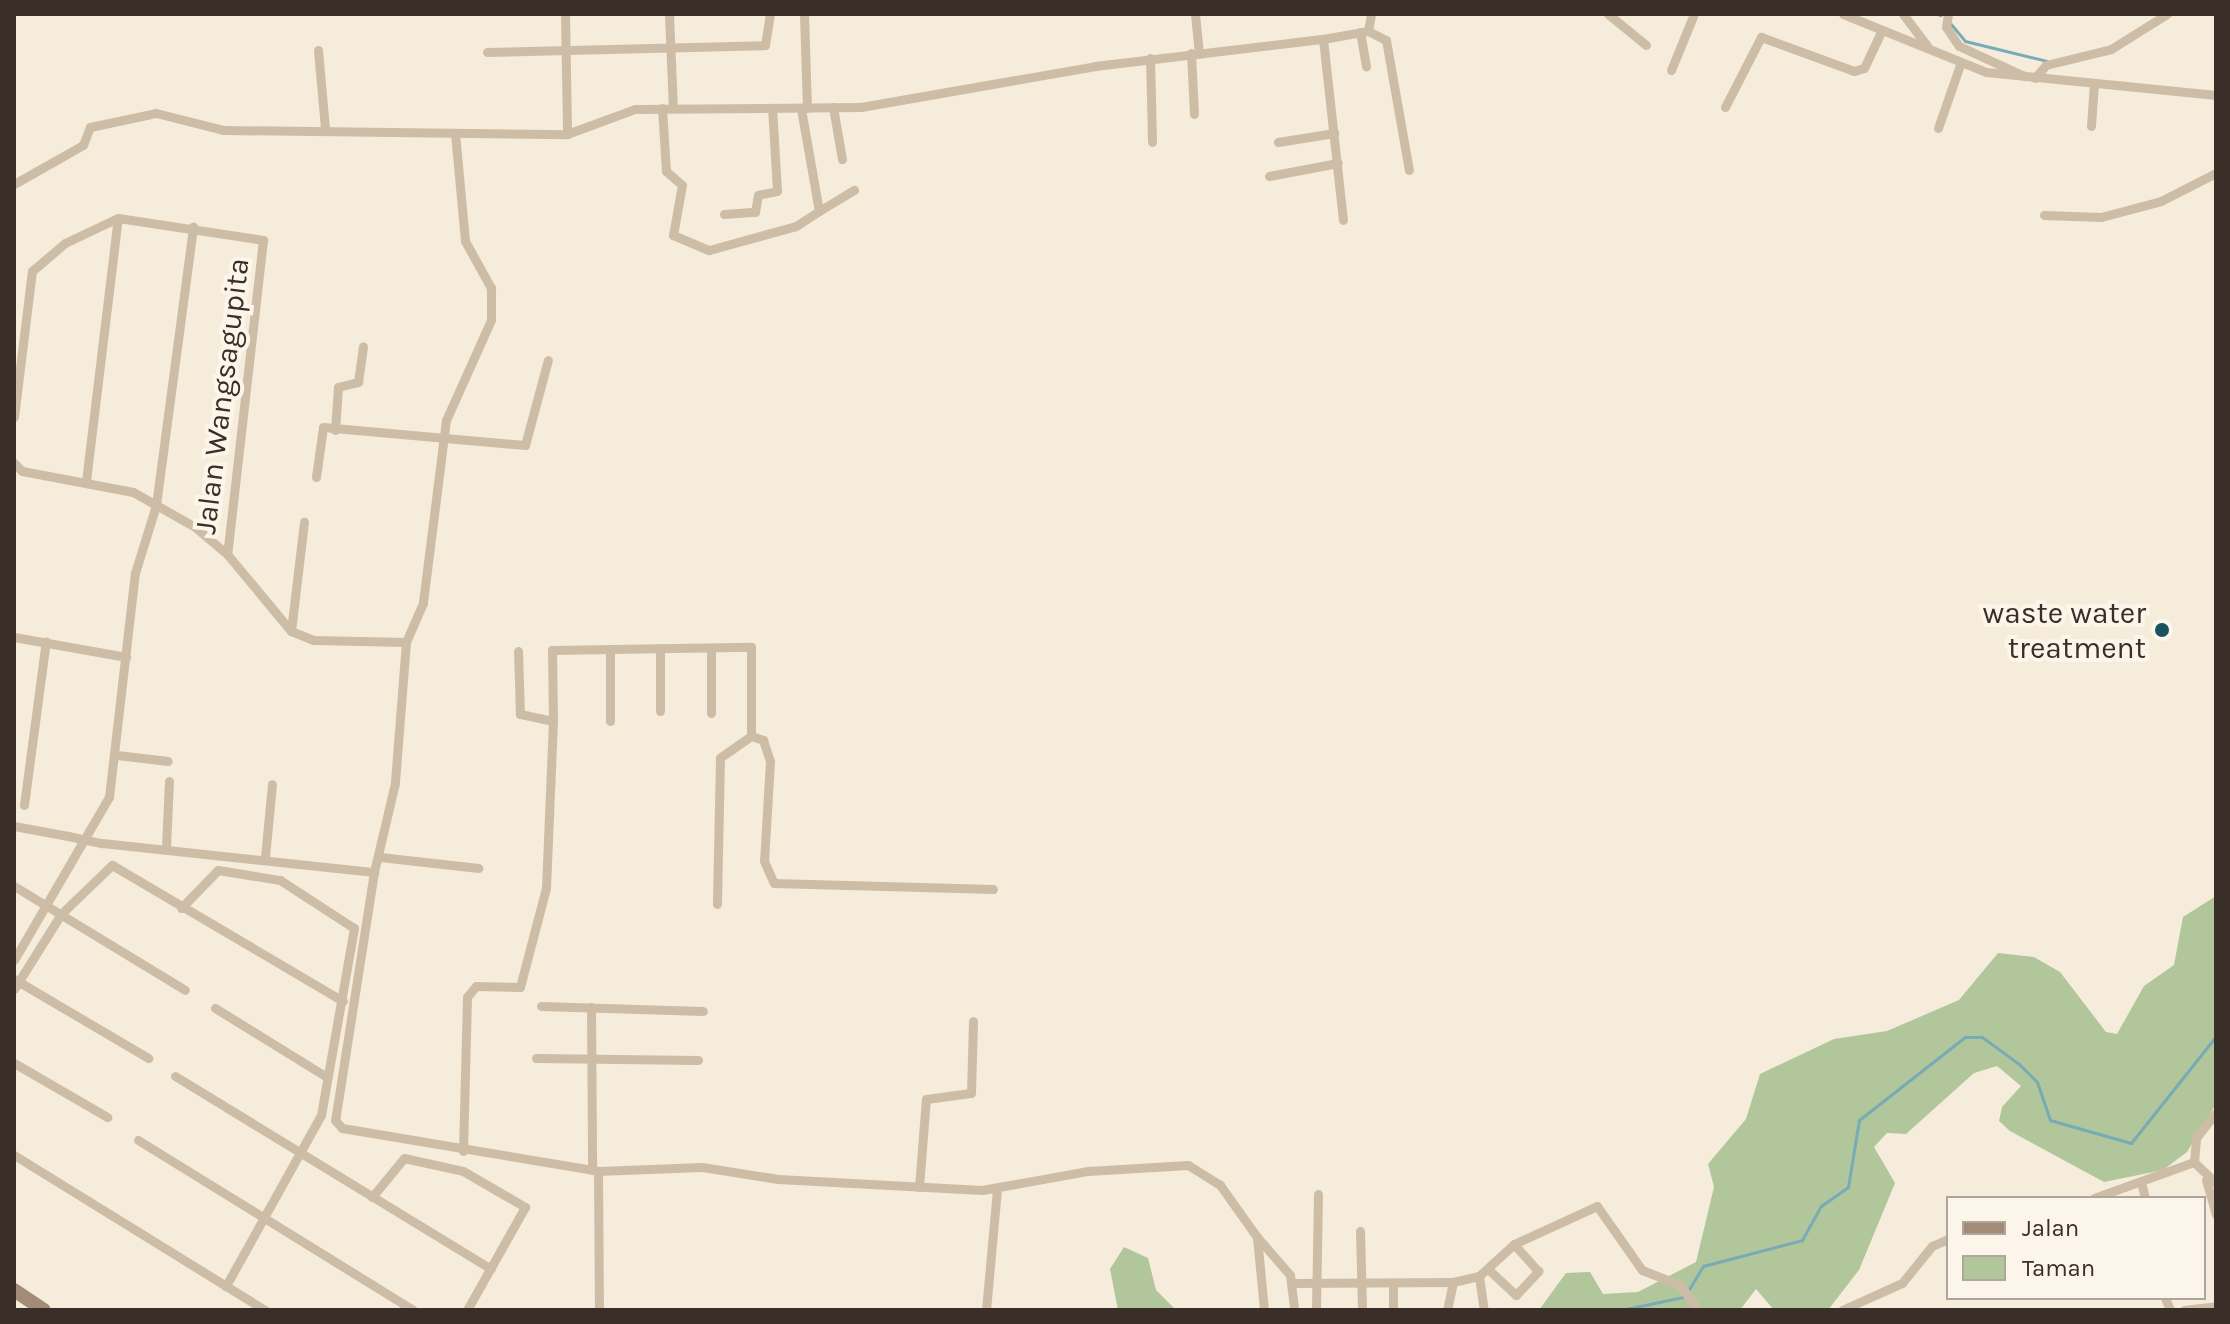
<!DOCTYPE html>
<html>
<head>
<meta charset="utf-8">
<style>
	body { margin:0 }
	#map { position:relative; width:2230px; height:1324px; overflow:hidden; background:#f5ecdc; font-family:Karla,sans-serif }
	div>[style] { position:absolute }
	[style*='--x'] { left:calc(var(--x)*1px); top:calc(var(--y)*1px); width:calc(var(--w)*1px); rotate:calc(var(--a)*1deg) }
	.green>* { inset:0; background:#b1c69a }
	.stream>* { height:3px; margin:-1.5px; padding:0 1.5px; transform-origin:1.5px; border-radius:1.5px; background:#77abb5 }
	.minor>* { height:9px; margin:-4.5px; padding:0 4.5px; transform-origin:4.5px; border-radius:4.5px; background:#cebda6 }
	.secondary>* { height:14px; margin:-7px; padding:0 7px; transform-origin:7px; border-radius:7px; background:#a28c77 }
	.minor-bridge>* { height:9px; margin:-4.5px; padding:0 4.5px; transform-origin:4.5px; border-radius:4.5px; background:#cebda6 }
	.dots>* { width:22px; height:22px; translate:-50% -50%; box-sizing:border-box; border:4px solid #fcf5e9; border-radius:50% }
	span { translate:-50% -50%; white-space:nowrap; text-align:center; line-height:1.15; -webkit-text-stroke:8px #fcf5e9; paint-order:stroke }
	.street-label { font-size:30px; color:#3a2f28 }
	.poi-label { font-size:30px; color:#3a2f28 }
	.right { translate:-100% -50%; text-align:right }
	.frame { position:absolute; inset:0; border:16px solid #3a2f28; pointer-events:none }
	.legend { position:absolute; left:1946px; top:1196px; width:260px; height:104px; box-sizing:border-box; background:#fcf5e9; border:2px solid #aea69c; margin:0; padding:10px 14px; list-style:none; font-size:24px; color:#3a2f28 }
	.legend li { display:flex; align-items:center; gap:16px; height:40px }
	.legend b { width:40px; border:2px solid #aea69c }
</style>
</head>
<body>
<div id="map">
	<div class="green">
		<i style="clip-path:polygon(2216px 896px,2216px 1104px,2187px 1152px,2163px 1170px,2104px 1182px,2010px 1131px,1999px 1121px,2002px 1107px,2021px 1086px,1997px 1066px,1974px 1073px,1906px 1134px,1887px 1133px,1874px 1147px,1895px 1183px,1859px 1270px,1828px 1310px,1774px 1310px,1756px 1289px,1740px 1310px,1539px 1310px,1566px 1273px,1590px 1272px,1603px 1294px,1638px 1292px,1696px 1262px,1714px 1187px,1708px 1164px,1746px 1119px,1760px 1074px,1834px 1039px,1887px 1031px,1959px 1000px,1998px 953px,2034px 957px,2060px 972px,2106px 1032px,2117px 1034px,2144px 986px,2174px 965px,2183px 917px)"></i>
		<i style="clip-path:polygon(1124px 1247px,1148px 1258px,1156px 1290px,1176px 1310px,1118px 1310px,1110px 1269px)"></i>
	</div>
	<div class="stream">
		<i style="--x:1937;--y:14;--w:4;--a:14"></i>
		<i style="--x:1950;--y:23;--w:23;--a:50"></i>
		<i style="--x:1965;--y:41;--w:84;--a:13.7"></i>
		<i style="--x:1688;--y:1291;--w:29;--a:-59"></i>
		<i style="--x:1703;--y:1266;--w:102;--a:-14.7"></i>
		<i style="--x:1802;--y:1240;--w:39;--a:-61"></i>
		<i style="--x:1821;--y:1206;--w:33;--a:-35"></i>
		<i style="--x:1848;--y:1187;--w:68;--a:-80.7"></i>
		<i style="--x:1859;--y:1120;--w:135;--a:-38.1"></i>
		<i style="--x:1965;--y:1037;--w:17;--a:0"></i>
		<i style="--x:1982;--y:1037;--w:46;--a:36.1"></i>
		<i style="--x:2019;--y:1064;--w:25;--a:45"></i>
		<i style="--x:2037;--y:1082;--w:40;--a:71.1"></i>
		<i style="--x:2050;--y:1120;--w:84;--a:15.9"></i>
		<i style="--x:2131;--y:1143;--w:137;--a:-51.5"></i>
		<i style="--x:1621;--y:1310;--w:63;--a:-11.8"></i>
	</div>
	<div class="minor">
		<i style="--x:565;--y:14;--w:120;--a:89"></i>
		<i style="--x:669;--y:14;--w:94;--a:87.6"></i>
		<i style="--x:804;--y:14;--w:94;--a:88.2"></i>
		<i style="--x:1195;--y:14;--w:40;--a:84.3"></i>
		<i style="--x:1608;--y:14;--w:49;--a:39.2"></i>
		<i style="--x:1843;--y:14;--w:154;--a:22.1"></i>
		<i style="--x:1986;--y:72;--w:231;--a:5.7"></i>
		<i style="--x:1903;--y:14;--w:41;--a:52.9"></i>
		<i style="--x:1948;--y:14;--w:13;--a:99"></i>
		<i style="--x:1946;--y:27;--w:23;--a:56"></i>
		<i style="--x:1959;--y:46;--w:72;--a:24.8"></i>
		<i style="--x:1368;--y:31;--w:20;--a:27"></i>
		<i style="--x:1386;--y:40;--w:132;--a:80"></i>
		<i style="--x:1360;--y:32;--w:35;--a:80"></i>
		<i style="--x:1323;--y:39;--w:182;--a:83.7"></i>
		<i style="--x:318;--y:50;--w:79;--a:84.9"></i>
		<i style="--x:487;--y:52;--w:278;--a:-1.4"></i>
		<i style="--x:765;--y:45;--w:31;--a:-81"></i>
		<i style="--x:1191;--y:53;--w:61;--a:87.2"></i>
		<i style="--x:1150;--y:58;--w:84;--a:88.6"></i>
		<i style="--x:1671;--y:70;--w:61;--a:-67.7"></i>
		<i style="--x:2035;--y:78;--w:17;--a:-50"></i>
		<i style="--x:2046;--y:65;--w:67;--a:-13.8"></i>
		<i style="--x:2111;--y:49;--w:66;--a:-32"></i>
		<i style="--x:833;--y:107;--w:53;--a:80.2"></i>
		<i style="--x:1725;--y:107;--w:79;--a:-62.8"></i>
		<i style="--x:1761;--y:37;--w:99;--a:20.1"></i>
		<i style="--x:1854;--y:71;--w:10;--a:-17"></i>
		<i style="--x:1864;--y:68;--w:42;--a:-64.7"></i>
		<i style="--x:662;--y:108;--w:63;--a:86.4"></i>
		<i style="--x:666;--y:171;--w:21;--a:41"></i>
		<i style="--x:682;--y:185;--w:51;--a:100.2"></i>
		<i style="--x:673;--y:235;--w:39;--a:23"></i>
		<i style="--x:709;--y:250;--w:90;--a:-15.4"></i>
		<i style="--x:796;--y:226;--w:27;--a:-33"></i>
		<i style="--x:819;--y:211;--w:104;--a:-100"></i>
		<i style="--x:2091;--y:126;--w:39;--a:-86"></i>
		<i style="--x:1938;--y:128;--w:70;--a:-70.8"></i>
		<i style="--x:455;--y:133;--w:108;--a:84.7"></i>
		<i style="--x:465;--y:241;--w:54;--a:61"></i>
		<i style="--x:491;--y:288;--w:32;--a:90"></i>
		<i style="--x:491;--y:320;--w:110;--a:114.2"></i>
		<i style="--x:446;--y:420;--w:184;--a:97.2"></i>
		<i style="--x:423;--y:603;--w:43;--a:113.6"></i>
		<i style="--x:406;--y:642;--w:141;--a:94.5"></i>
		<i style="--x:395;--y:783;--w:91;--a:103.3"></i>
		<i style="--x:374;--y:872;--w:251;--a:98.9"></i>
		<i style="--x:335;--y:1120;--w:11;--a:49"></i>
		<i style="--x:342;--y:1128;--w:260;--a:9.5"></i>
		<i style="--x:598;--y:1171;--w:139;--a:89.6"></i>
		<i style="--x:1278;--y:142;--w:57;--a:-9.1"></i>
		<i style="--x:1269;--y:176;--w:70;--a:-10.7"></i>
		<i style="--x:14;--y:184;--w:79;--a:-29.5"></i>
		<i style="--x:83;--y:145;--w:19;--a:-69"></i>
		<i style="--x:90;--y:127;--w:67;--a:-12"></i>
		<i style="--x:156;--y:113;--w:69;--a:14.2"></i>
		<i style="--x:223;--y:130;--w:344;--a:0.7"></i>
		<i style="--x:567;--y:134;--w:72;--a:-20.2"></i>
		<i style="--x:635;--y:109;--w:226;--a:-0.5"></i>
		<i style="--x:861;--y:107;--w:238;--a:-9.9"></i>
		<i style="--x:1095;--y:66;--w:230;--a:-6.8"></i>
		<i style="--x:1323;--y:39;--w:46;--a:-10.1"></i>
		<i style="--x:1368;--y:31;--w:17;--a:-80"></i>
		<i style="--x:819;--y:211;--w:41;--a:-31"></i>
		<i style="--x:724;--y:214;--w:31;--a:-4"></i>
		<i style="--x:755;--y:212;--w:17;--a:-80"></i>
		<i style="--x:758;--y:195;--w:19;--a:-12"></i>
		<i style="--x:777;--y:191;--w:83;--a:-93.4"></i>
		<i style="--x:2044;--y:215;--w:57;--a:2"></i>
		<i style="--x:2101;--y:217;--w:62;--a:-14.9"></i>
		<i style="--x:2161;--y:201;--w:62;--a:-27"></i>
		<i style="--x:118;--y:218;--w:147;--a:8.6"></i>
		<i style="--x:263;--y:240;--w:316;--a:96.5"></i>
		<i style="--x:14;--y:417;--w:147;--a:-83"></i>
		<i style="--x:32;--y:271;--w:43;--a:-40.3"></i>
		<i style="--x:65;--y:243;--w:59;--a:-25.3"></i>
		<i style="--x:335;--y:430;--w:43;--a:-86"></i>
		<i style="--x:338;--y:387;--w:21;--a:-14"></i>
		<i style="--x:358;--y:382;--w:36;--a:-82"></i>
		<i style="--x:14;--y:463;--w:11;--a:45"></i>
		<i style="--x:22;--y:471;--w:113;--a:10.7"></i>
		<i style="--x:133;--y:492;--w:71;--a:29.4"></i>
		<i style="--x:195;--y:527;--w:42;--a:40.2"></i>
		<i style="--x:227;--y:554;--w:100;--a:50.3"></i>
		<i style="--x:291;--y:631;--w:24;--a:22"></i>
		<i style="--x:313;--y:640;--w:93;--a:1.2"></i>
		<i style="--x:316;--y:477;--w:50;--a:-82"></i>
		<i style="--x:323;--y:427;--w:203;--a:5.1"></i>
		<i style="--x:525;--y:445;--w:88;--a:-74.9"></i>
		<i style="--x:86;--y:481;--w:265;--a:-83.1"></i>
		<i style="--x:291;--y:631;--w:110;--a:-83.2"></i>
		<i style="--x:14;--y:637;--w:114;--a:10.1"></i>
		<i style="--x:660;--y:648;--w:63;--a:90"></i>
		<i style="--x:711;--y:713;--w:65;--a:-90"></i>
		<i style="--x:553;--y:721;--w:71;--a:-90.8"></i>
		<i style="--x:552;--y:650;--w:199;--a:-0.9"></i>
		<i style="--x:751;--y:647;--w:89;--a:90"></i>
		<i style="--x:751;--y:736;--w:38;--a:145"></i>
		<i style="--x:720;--y:758;--w:146;--a:91.2"></i>
		<i style="--x:610;--y:721;--w:72;--a:-90"></i>
		<i style="--x:751;--y:736;--w:13;--a:18"></i>
		<i style="--x:763;--y:740;--w:22;--a:72"></i>
		<i style="--x:770;--y:761;--w:100;--a:93.4"></i>
		<i style="--x:764;--y:861;--w:24;--a:66"></i>
		<i style="--x:774;--y:883;--w:219;--a:1.6"></i>
		<i style="--x:117;--y:755;--w:51;--a:6.7"></i>
		<i style="--x:24;--y:805;--w:165;--a:-82.4"></i>
		<i style="--x:14;--y:826;--w:55;--a:10.5"></i>
		<i style="--x:102;--y:843;--w:274;--a:6.1"></i>
		<i style="--x:166;--y:847;--w:66;--a:-87.4"></i>
		<i style="--x:265;--y:857;--w:73;--a:-84.5"></i>
		<i style="--x:380;--y:857;--w:99;--a:6.4"></i>
		<i style="--x:14;--y:886;--w:200;--a:31.3"></i>
		<i style="--x:181;--y:908;--w:53;--a:-45.8"></i>
		<i style="--x:218;--y:870;--w:63;--a:9.2"></i>
		<i style="--x:280;--y:880;--w:88;--a:33"></i>
		<i style="--x:354;--y:928;--w:190;--a:100"></i>
		<i style="--x:321;--y:1115;--w:196;--a:119.1"></i>
		<i style="--x:14;--y:960;--w:189;--a:-59.8"></i>
		<i style="--x:109;--y:797;--w:226;--a:-83.4"></i>
		<i style="--x:135;--y:573;--w:71;--a:-72.8"></i>
		<i style="--x:156;--y:505;--w:281;--a:-82.4"></i>
		<i style="--x:14;--y:979;--w:156;--a:30.5"></i>
		<i style="--x:14;--y:989;--w:89;--a:-57.9"></i>
		<i style="--x:61;--y:914;--w:71;--a:-43.9"></i>
		<i style="--x:112;--y:865;--w:268;--a:30.5"></i>
		<i style="--x:541;--y:1006;--w:162;--a:1.8"></i>
		<i style="--x:591;--y:1007;--w:163;--a:89.6"></i>
		<i style="--x:215;--y:1008;--w:129;--a:31.7"></i>
		<i style="--x:536;--y:1058;--w:162;--a:0.7"></i>
		<i style="--x:14;--y:1063;--w:108;--a:30.1"></i>
		<i style="--x:175;--y:1076;--w:370;--a:31.4"></i>
		<i style="--x:138;--y:1140;--w:323;--a:31.7"></i>
		<i style="--x:463;--y:1151;--w:154;--a:-88.5"></i>
		<i style="--x:467;--y:997;--w:14;--a:-51"></i>
		<i style="--x:476;--y:986;--w:44;--a:1.3"></i>
		<i style="--x:520;--y:987;--w:102;--a:-75.3"></i>
		<i style="--x:546;--y:888;--w:167;--a:-87.6"></i>
		<i style="--x:553;--y:721;--w:34;--a:-168"></i>
		<i style="--x:520;--y:714;--w:63;--a:-91.8"></i>
		<i style="--x:14;--y:1155;--w:295;--a:31.7"></i>
		<i style="--x:2194;--y:1162;--w:30;--a:44"></i>
		<i style="--x:598;--y:1171;--w:104;--a:-2.2"></i>
		<i style="--x:702;--y:1167;--w:77;--a:9"></i>
		<i style="--x:778;--y:1179;--w:204;--a:3.1"></i>
		<i style="--x:982;--y:1190;--w:108;--a:-10.2"></i>
		<i style="--x:1088;--y:1171;--w:100;--a:-3.4"></i>
		<i style="--x:1188;--y:1165;--w:38;--a:32"></i>
		<i style="--x:1220;--y:1185;--w:64;--a:54.6"></i>
		<i style="--x:1257;--y:1237;--w:73;--a:84.5"></i>
		<i style="--x:2206;--y:1180;--w:36;--a:74"></i>
		<i style="--x:2141;--y:1182;--w:16;--a:76"></i>
		<i style="--x:919;--y:1187;--w:88;--a:-85.5"></i>
		<i style="--x:926;--y:1099;--w:45;--a:-7.6"></i>
		<i style="--x:971;--y:1093;--w:72;--a:-88.4"></i>
		<i style="--x:372;--y:1197;--w:50;--a:-50.6"></i>
		<i style="--x:404;--y:1158;--w:60;--a:12.4"></i>
		<i style="--x:463;--y:1171;--w:72;--a:30.1"></i>
		<i style="--x:525;--y:1207;--w:118;--a:119.4"></i>
		<i style="--x:2094;--y:1198;--w:106;--a:-19.8"></i>
		<i style="--x:2194;--y:1162;--w:24;--a:-85"></i>
		<i style="--x:2196;--y:1138;--w:33;--a:-52"></i>
		<i style="--x:1360;--y:1231;--w:79;--a:88.5"></i>
		<i style="--x:1257;--y:1237;--w:50;--a:49"></i>
		<i style="--x:1290;--y:1275;--w:35;--a:83"></i>
		<i style="--x:1489;--y:1270;--w:37;--a:43"></i>
		<i style="--x:1516;--y:1295;--w:33;--a:-47"></i>
		<i style="--x:1538;--y:1271;--w:36;--a:-132"></i>
		<i style="--x:1479;--y:1276;--w:34;--a:82"></i>
		<i style="--x:1453;--y:1282;--w:27;--a:-13"></i>
		<i style="--x:1479;--y:1276;--w:47;--a:-42.4"></i>
		<i style="--x:1514;--y:1244;--w:91;--a:-24.6"></i>
		<i style="--x:1597;--y:1206;--w:78;--a:54.9"></i>
		<i style="--x:1642;--y:1270;--w:41;--a:21.5"></i>
		<i style="--x:1680;--y:1285;--w:31;--a:54"></i>
		<i style="--x:1294;--y:1283;--w:159;--a:-0.4"></i>
		<i style="--x:1453;--y:1282;--w:29;--a:102"></i>
		<i style="--x:1393;--y:1284;--w:26;--a:90"></i>
		<i style="--x:2165;--y:1298;--w:13;--a:67"></i>
		<i style="--x:986;--y:1310;--w:121;--a:-84.8"></i>
		<i style="--x:1316;--y:1310;--w:116;--a:-89"></i>
		<i style="--x:1842;--y:1310;--w:66;--a:-24.2"></i>
		<i style="--x:1902;--y:1283;--w:48;--a:-51"></i>
		<i style="--x:1932;--y:1246;--w:17;--a:-24"></i>
		<i style="--x:2184;--y:1310;--w:32;--a:-7"></i>
	</div>
	<div class="secondary">
		<i style="--x:14;--y:1290;--w:36;--a:34"></i>
	</div>
	<div class="minor-bridge">
		<i style="--x:68;--y:836;--w:35;--a:12"></i>
	</div>
	<div class="dots">
		<i style="left:2162px;top:630px;background:#185360"></i>
	</div>
	<div class="street-label">
		<span style="left:222px;top:396px;rotate:-83deg">Jalan Wangsagupita</span>
	</div>
	<div class="poi-label">
		<span class="right" style="left:2146px;top:630px">waste water<br>treatment</span>
	</div>
	<div class="frame"></div>
	<ul class="legend">
	<li><b style="height:10px;background:#a28c77"></b>Jalan</li>
	<li><b style="height:22px;background:#b1c69a"></b>Taman</li>
	</ul>
</div>
</body>
</html>
